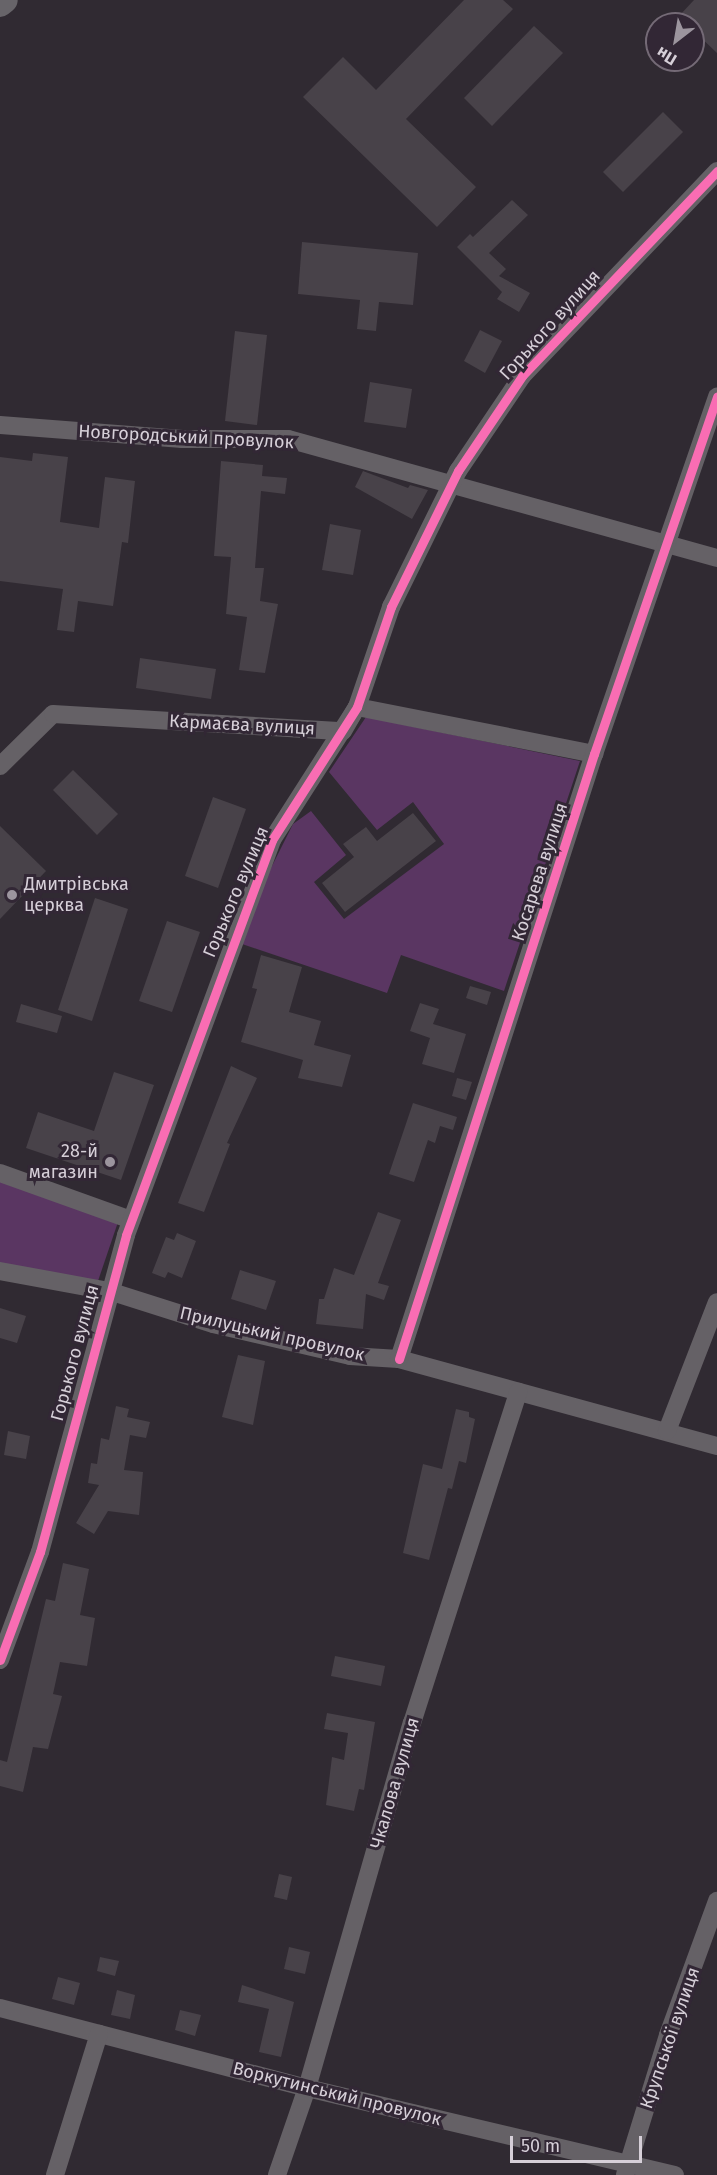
<!DOCTYPE html>
<html>
<head>
<meta charset="utf-8">
<style>
	body { margin:0 }
	#map { position:relative; width:717px; height:2175px; overflow:hidden; background:#302a32; font-family:"Fira Sans",sans-serif }
	div>[style] { position:absolute }
	[style*='--x'] { left:calc(var(--x)*1px); top:calc(var(--y)*1px); width:calc(var(--w)*1px); rotate:calc(var(--a)*1deg) }
	.green>* { inset:0; background:#5a3662 }
	.building>* { inset:0; background:#484249 }
	.street>* { height:18px; margin:-9px; padding:0 9px; transform-origin:9px; border-radius:9px; background:#656166 }
	.secondary>* { height:26px; margin:-13px; padding:0 13px; transform-origin:13px; border-radius:13px; background:#676469 }
	.cycleway>* { height:9px; margin:-4.5px; padding:0 4.5px; transform-origin:4.5px; border-radius:4.5px; background:#f96db3 }
	.dots>* { width:16px; height:16px; translate:-50% -50%; box-sizing:border-box; border:3px solid #322735; border-radius:50% }
	span { translate:-50% -50%; white-space:nowrap; text-align:center; line-height:1.15; -webkit-text-stroke:6px #322735; paint-order:stroke }
	.street-label { font-size:18px; color:#d6cfd8 }
	.poi-label { font-size:18px; color:#d6cfd8 }
	.left { translate:0 -50%; text-align:left }
	.right { translate:-100% -50%; text-align:right }
	.north { position:absolute; left:645px; top:12px; width:60px; height:60px; box-sizing:border-box; background:#322735; border:2px solid #746a76; border-radius:50%; rotate:211deg; font-size:16px; font-weight:700; line-height:24px; text-align:center; color:#d6cfd8 }
	.north::after { content:''; display:block; margin:auto; width:21px; height:27px; background:#9c959e; clip-path:polygon(50% 0,100% 100%,50% 72%,0 100%) }
	.scale { position:absolute; left:510px; top:2136px; width:132px; height:27px; box-sizing:border-box; border:3px solid #d6cfd8; border-top:0; padding-left:8px; font-size:18px; line-height:21px; white-space:nowrap; color:#d6cfd8; -webkit-text-stroke:4px #322735; paint-order:stroke }
</style>
</head>
<body>
<div id="map">
	<div class="green">
		<i style="clip-path:polygon(366px 717px,580px 761px,504px 991px,401px 955px,387px 993px,242px 944px,267px 876px,293px 824px,311px 811px,346px 855px,314px 882px,344px 919px,444px 844px,413px 802px,377px 830px,329px 772px)"></i>
		<i style="clip-path:polygon(0 1180px,118px 1222px,98px 1281px,0 1263px)"></i>
	</div>
	<div class="building">
		<i style="clip-path:polygon(464px 0,503px 0,513px 9px,406px 119px,476px 187px,437px 227px,303px 97px,343px 57px,376px 90px)"></i>
		<i style="clip-path:polygon(694px 0,717px 0,717px 53px,693px 30px,693px 24px,687px 24px,679px 16px)"></i>
		<i style="clip-path:polygon(534px 26px,563px 53px,492px 126px,464px 98px)"></i>
		<i style="clip-path:polygon(663px 112px,683px 132px,623px 192px,603px 172px)"></i>
		<i style="clip-path:polygon(512px 200px,528px 215px,489px 253px,506px 269px,499px 276px,530px 293px,519px 312px,497px 299px,502px 292px,457px 247px,470px 234px,473px 237px)"></i>
		<i style="clip-path:polygon(302px 242px,418px 253px,413px 305px,379px 302px,376px 331px,357px 329px,360px 300px,298px 294px)"></i>
		<i style="clip-path:polygon(480px 330px,502px 341px,485px 373px,464px 361px)"></i>
		<i style="clip-path:polygon(235px 331px,267px 335px,257px 425px,225px 421px)"></i>
		<i style="clip-path:polygon(370px 382px,412px 389px,406px 428px,364px 422px)"></i>
		<i style="clip-path:polygon(33px 453px,68px 457px,60px 522px,99px 528px,105px 477px,135px 481px,128px 543px,122px 542px,113px 606px,78px 601px,74px 632px,57px 630px,63px 589px,0 581px,0 457px,32px 461px)"></i>
		<i style="clip-path:polygon(221px 461px,263px 465px,262px 476px,287px 478px,285px 494px,261px 491px,255px 568px,264px 568px,260px 601px,278px 604px,265px 673px,239px 670px,247px 617px,226px 614px,231px 557px,214px 556px)"></i>
		<i style="clip-path:polygon(363px 471px,408px 488px,410px 485px,428px 490px,412px 519px,355px 487px)"></i>
		<i style="clip-path:polygon(330px 524px,361px 530px,353px 575px,322px 570px)"></i>
		<i style="clip-path:polygon(140px 658px,216px 669px,211px 699px,136px 688px)"></i>
		<i style="clip-path:polygon(73px 770px,118px 814px,97px 835px,53px 790px)"></i>
		<i style="clip-path:polygon(213px 797px,246px 809px,218px 888px,185px 876px)"></i>
		<i style="clip-path:polygon(413px 813px,436px 841px,345px 912px,322px 883px,354px 857px,343px 844px,366px 827px,377px 841px)"></i>
		<i style="clip-path:polygon(0 826px,46px 871px,0 919px)"></i>
		<i style="clip-path:polygon(95px 898px,128px 909px,92px 1021px,58px 1010px)"></i>
		<i style="clip-path:polygon(167px 921px,200px 932px,172px 1012px,139px 1001px)"></i>
		<i style="clip-path:polygon(261px 955px,302px 967px,289px 1012px,321px 1021px,314px 1045px,351px 1055px,342px 1087px,298px 1078px,303px 1060px,241px 1042px,257px 989px,252px 988px)"></i>
		<i style="clip-path:polygon(470px 986px,491px 992px,487px 1005px,466px 998px)"></i>
		<i style="clip-path:polygon(420px 1003px,439px 1009px,433px 1024px,466px 1034px,454px 1073px,422px 1064px,430px 1038px,410px 1031px)"></i>
		<i style="clip-path:polygon(21px 1004px,62px 1016px,57px 1033px,16px 1022px)"></i>
		<i style="clip-path:polygon(231px 1066px,257px 1078px,227px 1143px,230px 1144px,204px 1212px,178px 1203px)"></i>
		<i style="clip-path:polygon(114px 1072px,154px 1085px,121px 1180px,26px 1148px,38px 1112px,94px 1131px)"></i>
		<i style="clip-path:polygon(457px 1078px,472px 1082px,466px 1100px,452px 1096px)"></i>
		<i style="clip-path:polygon(413px 1103px,457px 1117px,453px 1130px,440px 1126px,435px 1143px,428px 1140px,414px 1182px,389px 1174px)"></i>
		<i style="clip-path:polygon(378px 1212px,401px 1220px,378px 1283px,389px 1286px,384px 1300px,366px 1294px,363px 1329px,316px 1324px,319px 1299px,324px 1299px,334px 1268px,354px 1275px)"></i>
		<i style="clip-path:polygon(177px 1233px,196px 1241px,182px 1278px,168px 1272px,165px 1278px,152px 1273px,166px 1237px,174px 1240px)"></i>
		<i style="clip-path:polygon(240px 1270px,276px 1281px,266px 1310px,231px 1299px)"></i>
		<i style="clip-path:polygon(0 1308px,26px 1316px,17px 1343px,0 1338px)"></i>
		<i style="clip-path:polygon(238px 1355px,265px 1361px,253px 1425px,222px 1417px)"></i>
		<i style="clip-path:polygon(116px 1406px,129px 1409px,127px 1417px,150px 1422px,146px 1438px,130px 1435px,124px 1470px,143px 1472px,139px 1515px,108px 1511px,94px 1534px,76px 1523px,99px 1485px,88px 1483px,91px 1463px,97px 1464px,101px 1438px,109px 1440px)"></i>
		<i style="clip-path:polygon(456px 1409px,469px 1412px,469px 1417px,475px 1419px,466px 1463px,459px 1461px,452px 1489px,448px 1488px,429px 1560px,403px 1553px,423px 1464px,442px 1469px)"></i>
		<i style="clip-path:polygon(8px 1431px,30px 1436px,26px 1459px,4px 1455px)"></i>
		<i style="clip-path:polygon(63px 1563px,89px 1569px,80px 1615px,95px 1618px,87px 1666px,60px 1662px,53px 1694px,62px 1696px,48px 1749px,33px 1747px,23px 1792px,0 1786px,0 1760px,7px 1762px,46px 1599px,55px 1601px)"></i>
		<i style="clip-path:polygon(335px 1656px,385px 1666px,381px 1686px,331px 1676px)"></i>
		<i style="clip-path:polygon(327px 1713px,375px 1722px,364px 1790px,359px 1789px,354px 1811px,326px 1805px,332px 1757px,344px 1760px,348px 1733px,324px 1729px)"></i>
		<i style="clip-path:polygon(279px 1874px,292px 1877px,287px 1900px,274px 1897px)"></i>
		<i style="clip-path:polygon(289px 1947px,310px 1952px,305px 1974px,284px 1969px)"></i>
		<i style="clip-path:polygon(100px 1957px,119px 1961px,115px 1976px,97px 1971px)"></i>
		<i style="clip-path:polygon(58px 1977px,80px 1983px,74px 2005px,52px 1999px)"></i>
		<i style="clip-path:polygon(242px 1985px,294px 2002px,281px 2057px,259px 2052px,269px 2009px,238px 2002px)"></i>
		<i style="clip-path:polygon(117px 1990px,135px 1995px,130px 2019px,111px 2015px)"></i>
		<i style="clip-path:polygon(180px 2010px,201px 2015px,195px 2036px,175px 2030px)"></i>
	</div>
	<div class="street">
		<i style="--x:0;--y:425;--w:183;--a:4.4"></i>
		<i style="--x:182;--y:439;--w:106;--a:0"></i>
		<i style="--x:288;--y:439;--w:445;--a:15.5"></i>
		<i style="--x:0;--y:766;--w:74;--a:-44.5"></i>
		<i style="--x:53;--y:714;--w:290;--a:3.4"></i>
		<i style="--x:343;--y:731;--w:28;--a:-60"></i>
		<i style="--x:357;--y:707;--w:242;--a:11.2"></i>
		<i style="--x:0;--y:1173;--w:139;--a:19.7"></i>
		<i style="--x:0;--y:1271;--w:111;--a:10.4"></i>
		<i style="--x:109;--y:1291;--w:109;--a:17.6"></i>
		<i style="--x:213;--y:1324;--w:141;--a:13.1"></i>
		<i style="--x:350;--y:1356;--w:49;--a:3.5"></i>
		<i style="--x:399;--y:1359;--w:330;--a:15.3"></i>
		<i style="--x:399;--y:1359;--w:636;--a:-72.14"></i>
		<i style="--x:594;--y:754;--w:378;--a:-71"></i>
		<i style="--x:667;--y:1431;--w:138;--a:-68.8"></i>
		<i style="--x:0;--y:1660;--w:115;--a:-69.7"></i>
		<i style="--x:40;--y:1552;--w:328;--a:-74.8"></i>
		<i style="--x:126;--y:1235;--w:421;--a:-69.7"></i>
		<i style="--x:272;--y:840;--w:158;--a:-57.4"></i>
		<i style="--x:357;--y:707;--w:106;--a:-71.2"></i>
		<i style="--x:391;--y:607;--w:152;--a:-63.8"></i>
		<i style="--x:458;--y:471;--w:115;--a:-56"></i>
		<i style="--x:522;--y:376;--w:283;--a:-46.4"></i>
		<i style="--x:0;--y:2008;--w:317;--a:14.6"></i>
		<i style="--x:307;--y:2088;--w:378;--a:13.3"></i>
		<i style="--x:55;--y:2175;--w:148;--a:-72.7"></i>
		<i style="--x:277;--y:2175;--w:92;--a:-71"></i>
		<i style="--x:307;--y:2088;--w:380;--a:-74"></i>
		<i style="--x:412;--y:1723;--w:348;--a:-72.2"></i>
		<i style="--x:625;--y:2175;--w:146;--a:-72.9"></i>
		<i style="--x:668;--y:2035;--w:143;--a:-69.9"></i>
	</div>
	<div class="secondary">
		<i style="--x:0;--y:4;--w:6;--a:-39"></i>
	</div>
	<div class="cycleway">
		<i style="--x:399;--y:1359;--w:636;--a:-72.14"></i>
		<i style="--x:594;--y:754;--w:378;--a:-71"></i>
		<i style="--x:0;--y:1660;--w:115;--a:-69.7"></i>
		<i style="--x:40;--y:1552;--w:328;--a:-74.8"></i>
		<i style="--x:126;--y:1235;--w:421;--a:-69.7"></i>
		<i style="--x:272;--y:840;--w:158;--a:-57.4"></i>
		<i style="--x:357;--y:707;--w:106;--a:-71.2"></i>
		<i style="--x:391;--y:607;--w:152;--a:-63.8"></i>
		<i style="--x:458;--y:471;--w:115;--a:-56"></i>
		<i style="--x:522;--y:376;--w:283;--a:-46.4"></i>
	</div>
	<div class="dots">
		<i style="left:12px;top:895px;background:#9c959e"></i>
		<i style="left:110px;top:1162px;background:#9c959e"></i>
	</div>
	<div class="street-label">
		<span style="left:550px;top:325px;rotate:-48deg">Горького вулиця</span>
		<span style="left:186px;top:437px;rotate:3deg">Новгородський провулок</span>
		<span style="left:242px;top:725px;rotate:3deg">Кармаєва вулиця</span>
		<span style="left:540px;top:872px;rotate:-72deg">Косарева вулиця</span>
		<span style="left:236px;top:892px;rotate:-67deg">Горького вулиця</span>
		<span style="left:272px;top:1334px;rotate:13deg">Прилуцький провулок</span>
		<span style="left:75px;top:1353px;rotate:-75deg">Горького вулиця</span>
		<span style="left:395px;top:1783px;rotate:-74deg">Чкалова вулиця</span>
		<span style="left:670px;top:2038px;rotate:-71deg">Крупської вулиця</span>
		<span style="left:337px;top:2094px;rotate:14deg">Воркутинський провулок</span>
	</div>
	<div class="poi-label">
		<span class="left" style="left:24px;top:895px">Дмитрівська<br>церква</span>
		<span class="right" style="left:98px;top:1162px">28-й<br>магазин</span>
	</div>
	<div class="north">Пн</div>
	<div class="scale">50 m</div>
</div>
</body>
</html>
